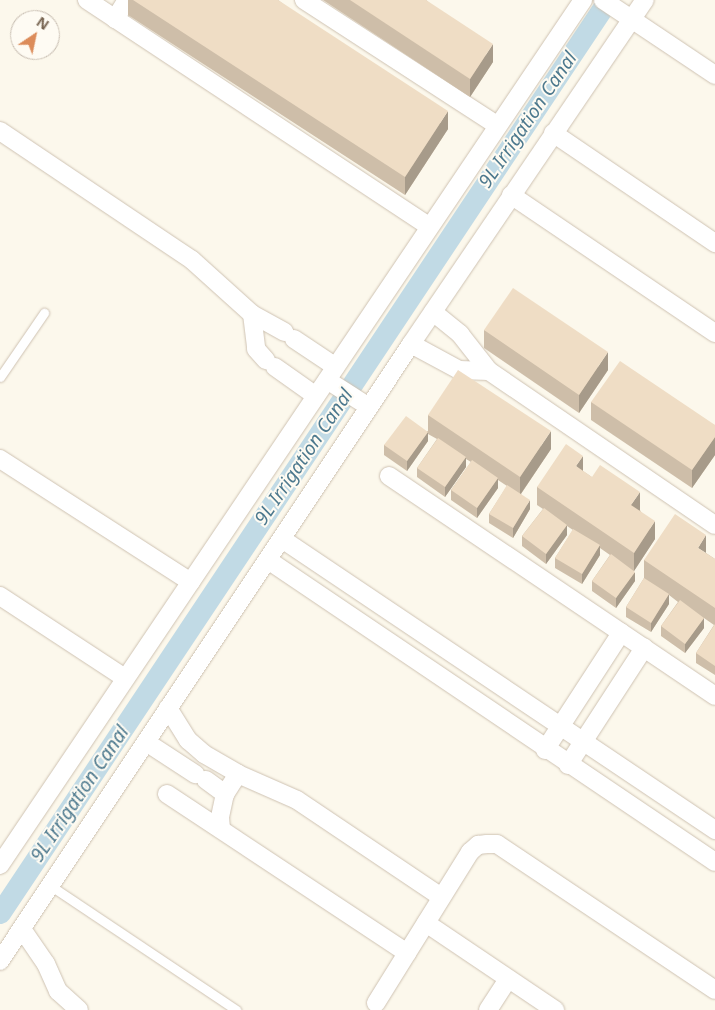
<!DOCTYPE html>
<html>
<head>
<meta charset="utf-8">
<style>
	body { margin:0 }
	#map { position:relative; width:715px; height:1010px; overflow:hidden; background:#fcf8ec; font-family:"Noto Sans",sans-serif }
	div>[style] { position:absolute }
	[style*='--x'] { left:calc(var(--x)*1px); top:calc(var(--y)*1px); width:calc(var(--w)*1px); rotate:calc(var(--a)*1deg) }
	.canal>* { height:21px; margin:-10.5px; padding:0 10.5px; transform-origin:10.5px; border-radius:10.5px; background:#c1dae5 }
	.roads { filter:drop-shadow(0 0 1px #cec2b2) drop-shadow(0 0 1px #cec2b2) }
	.service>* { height:9px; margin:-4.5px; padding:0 4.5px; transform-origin:4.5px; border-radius:4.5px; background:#fff }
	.minor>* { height:18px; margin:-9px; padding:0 9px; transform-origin:9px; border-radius:9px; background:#fff }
	.wall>* { inset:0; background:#cebea9 }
	.shaded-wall>* { inset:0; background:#a79b8a }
	.building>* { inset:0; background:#efddc5 }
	span { translate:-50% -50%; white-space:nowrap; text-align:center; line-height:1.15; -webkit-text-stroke:4px #fefbf3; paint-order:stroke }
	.water-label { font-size:19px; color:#4d798e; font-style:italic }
	.north { position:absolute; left:10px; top:10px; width:50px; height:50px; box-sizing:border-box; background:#fefbf3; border:1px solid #c8beb2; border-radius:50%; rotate:34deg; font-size:14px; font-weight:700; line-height:20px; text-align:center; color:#766350 }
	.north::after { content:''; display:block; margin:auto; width:18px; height:22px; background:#dc8c5a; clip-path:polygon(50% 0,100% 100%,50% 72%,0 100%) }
</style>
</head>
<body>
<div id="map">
	<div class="canal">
		<i style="--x:0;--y:913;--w:1097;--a:-56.34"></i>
	</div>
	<div class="roads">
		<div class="service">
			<i style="--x:0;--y:377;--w:78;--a:-55.5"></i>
			<i style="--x:51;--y:886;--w:223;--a:33.8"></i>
		</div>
		<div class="minor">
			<i style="--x:87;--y:0;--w:410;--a:33.5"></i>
			<i style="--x:304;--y:0;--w:231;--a:33"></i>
			<i style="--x:603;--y:0;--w:135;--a:33.8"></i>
			<i style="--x:115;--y:19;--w:22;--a:-58"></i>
			<i style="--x:0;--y:131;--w:231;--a:33.9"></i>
			<i style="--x:192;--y:260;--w:81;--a:42"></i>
			<i style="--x:252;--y:314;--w:37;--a:29"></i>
			<i style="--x:553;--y:133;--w:196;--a:34.2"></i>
			<i style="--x:511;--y:195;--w:246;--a:34.1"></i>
			<i style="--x:433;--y:312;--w:35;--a:39"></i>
			<i style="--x:460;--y:334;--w:47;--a:51.9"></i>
			<i style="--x:489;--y:371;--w:273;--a:34.3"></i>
			<i style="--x:252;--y:314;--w:35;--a:83"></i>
			<i style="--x:256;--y:349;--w:15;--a:48"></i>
			<i style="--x:294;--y:339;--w:50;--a:33.7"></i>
			<i style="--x:411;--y:344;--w:55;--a:28.4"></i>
			<i style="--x:459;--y:370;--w:30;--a:2"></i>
			<i style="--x:275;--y:367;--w:50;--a:35.3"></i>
			<i style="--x:327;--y:380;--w:50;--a:32.7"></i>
			<i style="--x:0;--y:459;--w:227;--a:32.8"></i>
			<i style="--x:389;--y:476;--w:393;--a:34"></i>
			<i style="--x:282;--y:539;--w:522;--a:33.9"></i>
			<i style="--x:268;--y:560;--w:539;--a:34.04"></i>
			<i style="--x:0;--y:596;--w:149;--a:33.3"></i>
			<i style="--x:168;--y:708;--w:38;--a:58"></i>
			<i style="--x:188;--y:740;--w:21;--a:41"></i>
			<i style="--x:204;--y:754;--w:39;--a:30"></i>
			<i style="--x:238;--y:774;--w:64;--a:23.8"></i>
			<i style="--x:297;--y:800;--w:172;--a:33.9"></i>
			<i style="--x:146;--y:742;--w:59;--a:33.1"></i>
			<i style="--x:545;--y:750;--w:140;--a:-57"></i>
			<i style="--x:568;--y:765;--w:140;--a:-57"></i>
			<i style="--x:206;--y:780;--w:24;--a:36"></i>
			<i style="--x:167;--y:794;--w:288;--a:33.5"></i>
			<i style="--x:221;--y:829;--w:12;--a:-95"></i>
			<i style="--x:220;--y:817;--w:24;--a:-78"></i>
			<i style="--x:225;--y:794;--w:24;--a:-57"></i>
			<i style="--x:0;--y:865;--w:1043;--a:-56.02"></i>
			<i style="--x:426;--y:923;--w:156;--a:34"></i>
			<i style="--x:22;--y:929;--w:42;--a:55.6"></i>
			<i style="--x:46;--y:964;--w:30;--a:66"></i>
			<i style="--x:58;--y:991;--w:28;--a:42"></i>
			<i style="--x:0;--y:961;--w:741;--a:-56.33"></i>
			<i style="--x:411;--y:344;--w:416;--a:-55.8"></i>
			<i style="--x:376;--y:1003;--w:178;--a:-58.1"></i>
			<i style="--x:470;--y:852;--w:11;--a:-41"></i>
			<i style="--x:478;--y:845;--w:9;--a:-6"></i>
			<i style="--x:487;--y:844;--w:10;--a:0"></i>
			<i style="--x:497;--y:844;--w:262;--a:33.8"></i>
			<i style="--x:488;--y:1010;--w:37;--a:-57"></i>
		</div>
	</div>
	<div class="wall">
		<i style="clip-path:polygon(128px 0,278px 0,448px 129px,405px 195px,128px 15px)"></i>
		<i style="clip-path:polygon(323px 0,426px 0,493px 62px,470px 97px)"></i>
		<i style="clip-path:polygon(484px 330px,608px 370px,579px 413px,484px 348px)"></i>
		<i style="clip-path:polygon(591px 402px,715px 425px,715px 455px,692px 488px,591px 420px)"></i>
		<i style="clip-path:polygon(428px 415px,551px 449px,521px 494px,530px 509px,513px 538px,489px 523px,489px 514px,507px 486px,498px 480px,498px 488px,477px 518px,451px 500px,451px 490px,471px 462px,466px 459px,466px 467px,445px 497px,417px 477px,417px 468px,437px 439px,428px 434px,428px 441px,407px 471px,384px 455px,384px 445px,428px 431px)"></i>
		<i style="clip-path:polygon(583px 471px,640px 510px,655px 539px,634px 571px,635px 581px,616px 608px,592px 591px,592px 581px,610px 555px,600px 548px,600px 555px,582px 584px,555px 568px,555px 558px,573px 530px,567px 526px,567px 535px,546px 564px,522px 546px,522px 536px,543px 509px,537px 505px,537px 487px)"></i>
		<i style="clip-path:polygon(706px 553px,715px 559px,715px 675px,696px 663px,696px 653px,714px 625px,704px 618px,704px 628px,685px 653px,661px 636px,661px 626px,678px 602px,669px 595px,669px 604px,651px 632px,626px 617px,626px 607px,644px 578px,644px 560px)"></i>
	</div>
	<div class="shaded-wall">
		<i style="clip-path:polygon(493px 44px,493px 62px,470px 97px,470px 79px)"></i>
		<i style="clip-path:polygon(448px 111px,448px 129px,405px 195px,405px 177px)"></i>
		<i style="clip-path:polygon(608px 352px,608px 370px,579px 413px,579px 395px)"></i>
		<i style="clip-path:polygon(551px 431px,551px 449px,520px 495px,520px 477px)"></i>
		<i style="clip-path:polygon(428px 432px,428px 441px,407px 471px,407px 461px)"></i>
		<i style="clip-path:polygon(715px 437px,715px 455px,692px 488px,692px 470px)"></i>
		<i style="clip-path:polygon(583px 456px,583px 474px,576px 466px)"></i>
		<i style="clip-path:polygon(466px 457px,466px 467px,445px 497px,445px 487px)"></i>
		<i style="clip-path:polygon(498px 478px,498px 488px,477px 518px,477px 508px)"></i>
		<i style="clip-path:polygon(640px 492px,640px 510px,631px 523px,631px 505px)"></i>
		<i style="clip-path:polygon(530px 500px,530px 509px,513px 538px,513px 528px)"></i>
		<i style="clip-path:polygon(655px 521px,655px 539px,634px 571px,634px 553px)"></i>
		<i style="clip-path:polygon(567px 525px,567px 535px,546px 564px,546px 554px)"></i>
		<i style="clip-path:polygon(706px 535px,706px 553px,698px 548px)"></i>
		<i style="clip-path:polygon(600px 545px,600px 555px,582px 584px,582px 574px)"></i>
		<i style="clip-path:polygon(635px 572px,635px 581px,616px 608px,616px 598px)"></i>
		<i style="clip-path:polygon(669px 594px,669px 604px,651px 632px,651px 623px)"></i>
		<i style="clip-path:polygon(704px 618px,704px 628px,685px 653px,685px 644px)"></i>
	</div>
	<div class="building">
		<i style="clip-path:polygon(133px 0,278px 0,448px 111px,405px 177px)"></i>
		<i style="clip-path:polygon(350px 0,426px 0,493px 44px,470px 79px)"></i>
		<i style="clip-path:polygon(513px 288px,608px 352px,579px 395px,484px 330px)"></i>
		<i style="clip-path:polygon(620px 361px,715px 425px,715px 437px,692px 470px,591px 402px)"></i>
		<i style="clip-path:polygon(458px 370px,551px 431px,520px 477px,428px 415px)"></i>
		<i style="clip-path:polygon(406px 416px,428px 432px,407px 461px,384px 445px)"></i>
		<i style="clip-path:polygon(438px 438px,466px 457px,445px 487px,417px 468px)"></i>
		<i style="clip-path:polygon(566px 444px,583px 456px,576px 466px,592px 477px,600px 465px,640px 492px,631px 505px,655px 521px,634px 553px,537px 487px)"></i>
		<i style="clip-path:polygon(472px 460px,498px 478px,477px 508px,451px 490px)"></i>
		<i style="clip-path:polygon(507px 485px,530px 500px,513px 528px,489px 514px)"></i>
		<i style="clip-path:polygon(544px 508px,567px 525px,546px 554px,522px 536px)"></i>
		<i style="clip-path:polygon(675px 514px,706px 535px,698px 548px,715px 559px,715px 608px,644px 560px)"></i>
		<i style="clip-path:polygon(573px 529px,600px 545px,582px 574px,555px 558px)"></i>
		<i style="clip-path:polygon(611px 554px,635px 572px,616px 598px,592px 581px)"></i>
		<i style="clip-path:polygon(644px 578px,669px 594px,651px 623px,626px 607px)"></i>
		<i style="clip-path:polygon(680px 600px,704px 618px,685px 644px,661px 626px)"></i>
		<i style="clip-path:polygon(715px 624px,715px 666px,696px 653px)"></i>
	</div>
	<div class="water-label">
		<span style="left:528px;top:120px;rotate:-56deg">9L Irrigation Canal</span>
		<span style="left:304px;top:457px;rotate:-56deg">9L Irrigation Canal</span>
		<span style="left:80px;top:794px;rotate:-56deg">9L Irrigation Canal</span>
	</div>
	<div class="north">N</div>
</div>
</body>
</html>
